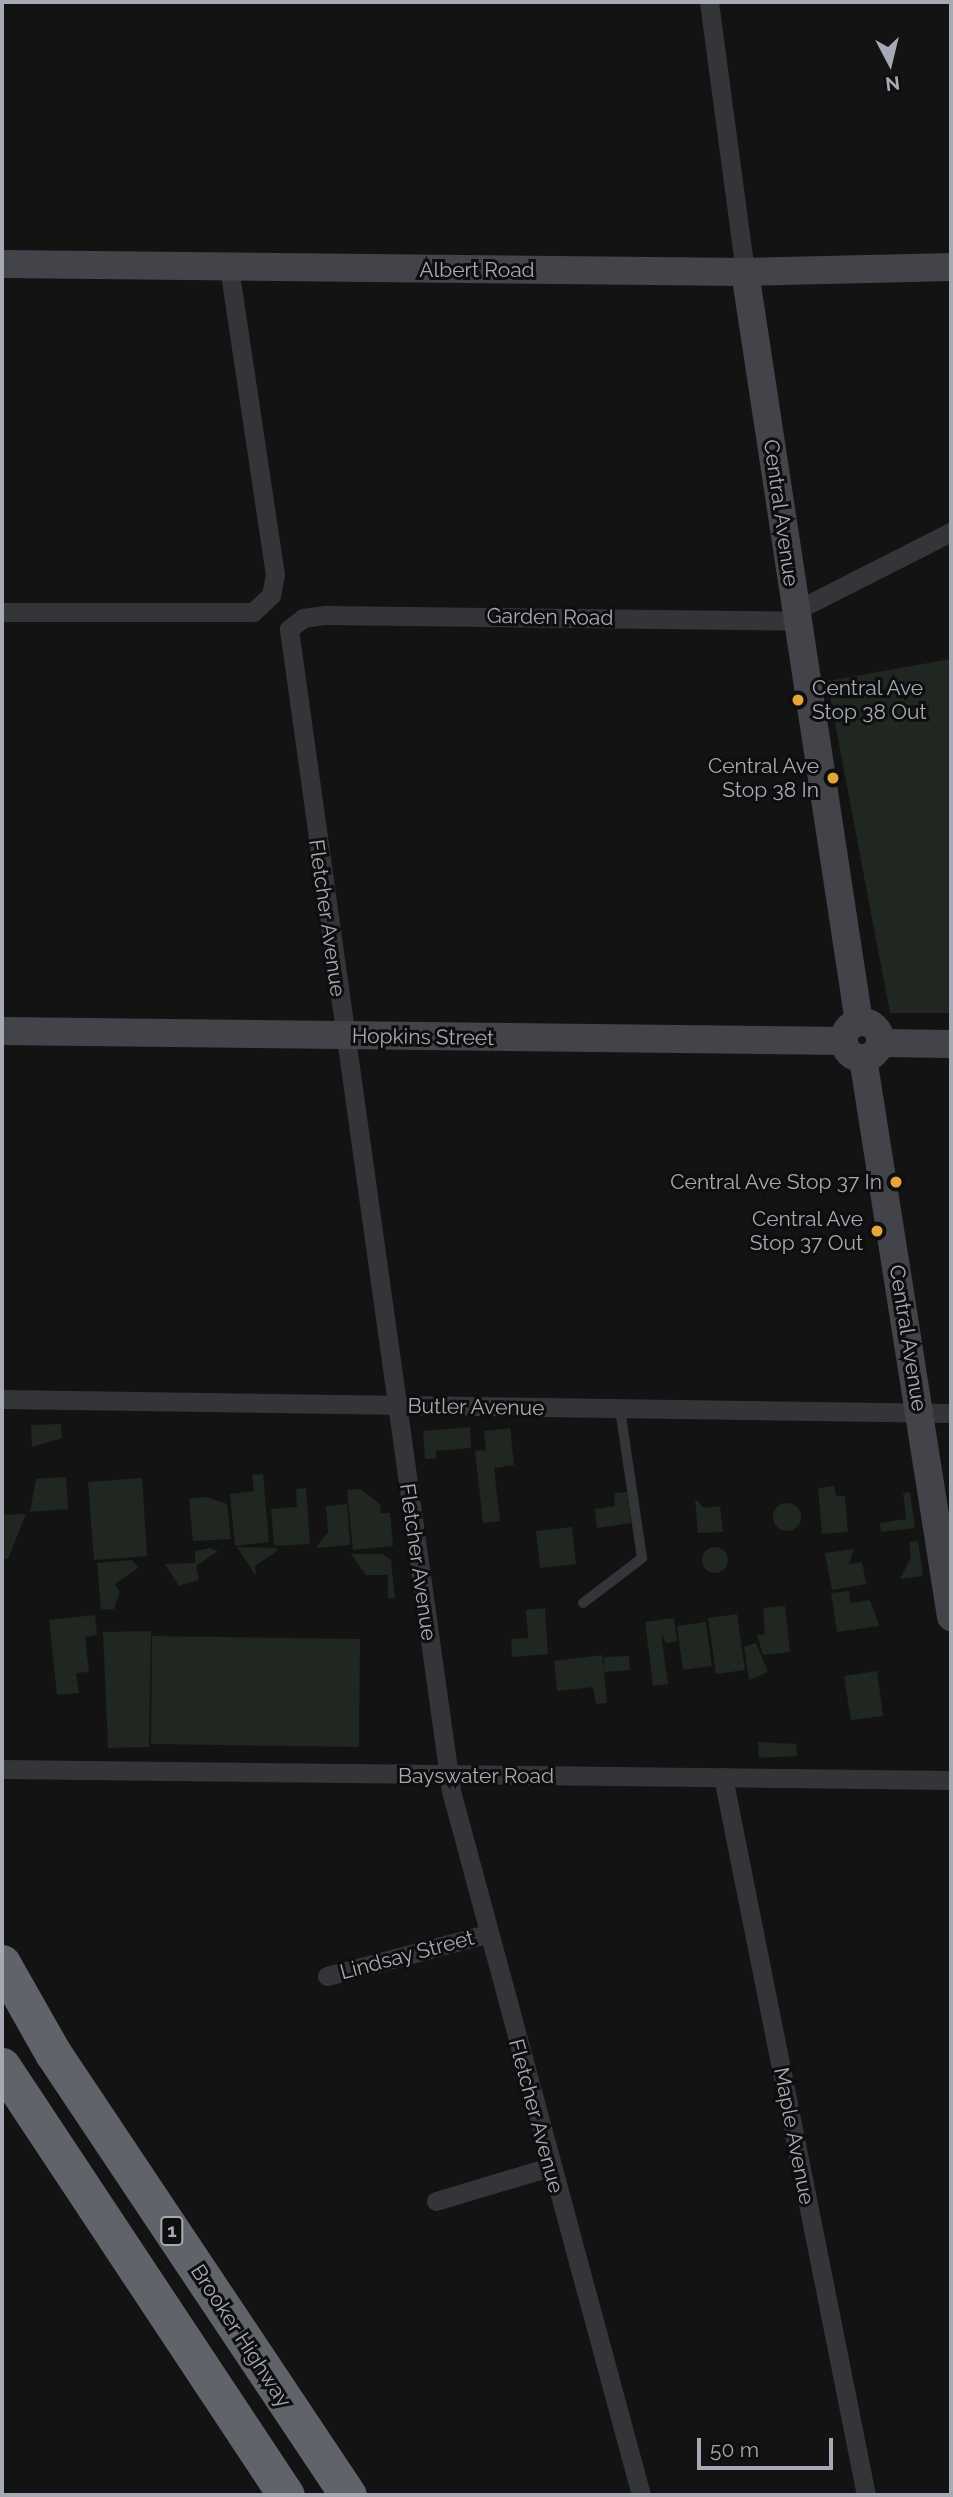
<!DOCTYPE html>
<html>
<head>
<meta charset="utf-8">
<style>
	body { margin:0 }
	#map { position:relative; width:953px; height:2497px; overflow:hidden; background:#131314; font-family:Raleway,sans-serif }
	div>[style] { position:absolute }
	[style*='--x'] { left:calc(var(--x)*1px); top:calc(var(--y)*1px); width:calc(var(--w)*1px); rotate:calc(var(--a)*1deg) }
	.green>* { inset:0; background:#1f2720 }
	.round { border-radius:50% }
	.lane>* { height:10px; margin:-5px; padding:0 5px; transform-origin:5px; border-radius:5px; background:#343539 }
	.street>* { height:19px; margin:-9.5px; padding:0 9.5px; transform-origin:9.5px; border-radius:9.5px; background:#343539 }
	.secondary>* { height:28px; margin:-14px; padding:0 14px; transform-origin:14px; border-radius:14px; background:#424449 }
	.secondary>.ring { margin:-14px; padding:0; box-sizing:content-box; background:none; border:28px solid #424449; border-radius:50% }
	.highway>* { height:37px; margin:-18.5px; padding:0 18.5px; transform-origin:18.5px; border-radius:18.5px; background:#60636a }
	.dots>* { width:19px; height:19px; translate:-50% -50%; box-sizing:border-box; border:4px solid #0e0e0f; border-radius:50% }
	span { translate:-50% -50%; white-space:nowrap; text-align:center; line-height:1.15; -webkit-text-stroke:6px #0e0e0f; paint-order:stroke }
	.shield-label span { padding:2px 5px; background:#0e0e0f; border:2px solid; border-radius:5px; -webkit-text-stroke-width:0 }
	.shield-label { font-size:19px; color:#a5aab4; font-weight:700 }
	.street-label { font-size:21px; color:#a5aab4 }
	.poi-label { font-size:21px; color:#a5aab4 }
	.left { translate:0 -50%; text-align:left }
	.right { translate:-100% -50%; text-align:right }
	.frame { position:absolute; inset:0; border:4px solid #a5aab4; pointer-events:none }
	.north { position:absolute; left:855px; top:28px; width:70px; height:70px; -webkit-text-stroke:5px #0e0e0f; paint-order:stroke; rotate:173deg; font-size:19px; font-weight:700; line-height:28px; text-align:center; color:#a5aab4 }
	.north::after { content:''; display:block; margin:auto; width:24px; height:32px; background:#a5aab4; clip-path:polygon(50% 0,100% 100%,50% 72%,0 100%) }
	.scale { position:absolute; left:697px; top:2438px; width:136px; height:32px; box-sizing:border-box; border:4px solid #a5aab4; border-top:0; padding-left:9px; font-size:21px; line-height:24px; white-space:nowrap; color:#a5aab4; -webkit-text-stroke:5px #0e0e0f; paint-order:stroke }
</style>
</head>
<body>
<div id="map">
	<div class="green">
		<i style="clip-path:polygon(951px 659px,951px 1013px,890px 1013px,827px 681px)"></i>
		<i style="clip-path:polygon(61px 1424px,62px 1438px,32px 1447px,31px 1425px)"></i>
		<i style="clip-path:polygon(470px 1427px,471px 1448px,436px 1451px,436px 1458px,425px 1459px,423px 1431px)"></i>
		<i style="clip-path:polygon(510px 1428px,514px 1465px,494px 1468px,500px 1521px,483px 1523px,475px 1451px,486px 1450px,484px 1431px)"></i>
		<i style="clip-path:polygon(263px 1474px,269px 1542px,235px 1546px,230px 1494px,254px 1491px,252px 1475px)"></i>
		<i style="clip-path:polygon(66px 1477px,68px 1509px,30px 1512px,36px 1479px)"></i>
		<i style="clip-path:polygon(142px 1478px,147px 1556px,94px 1560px,88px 1482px)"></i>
		<i style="clip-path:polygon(834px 1486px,836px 1496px,845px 1496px,848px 1532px,822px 1534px,818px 1488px)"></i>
		<i style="clip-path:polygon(306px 1488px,310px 1544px,274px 1546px,271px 1509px,297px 1507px,296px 1489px)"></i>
		<i style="clip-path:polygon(360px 1489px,380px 1504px,381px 1513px,390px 1513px,393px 1546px,353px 1550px,347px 1490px)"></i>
		<i style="clip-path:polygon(627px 1492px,631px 1523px,597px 1528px,595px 1509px,615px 1506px,614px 1493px)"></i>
		<i style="clip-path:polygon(910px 1492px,915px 1528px,881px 1532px,880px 1523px,906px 1519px,903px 1493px)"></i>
		<i style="clip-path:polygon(206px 1497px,227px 1504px,231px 1539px,193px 1541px,189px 1499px)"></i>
		<i style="clip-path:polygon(695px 1499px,704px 1508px,720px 1506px,723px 1532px,698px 1533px)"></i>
		<i class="round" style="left:773px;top:1503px;width:28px;height:28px"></i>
		<i style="clip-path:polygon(347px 1504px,350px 1545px,316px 1548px,328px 1532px,326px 1506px)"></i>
		<i style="clip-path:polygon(26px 1514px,8px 1559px,2px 1559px,2px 1515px)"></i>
		<i style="clip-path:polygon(572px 1527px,576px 1564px,540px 1568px,536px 1531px)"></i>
		<i style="clip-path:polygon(918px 1541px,923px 1576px,900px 1579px,911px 1557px,909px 1542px)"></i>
		<i style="clip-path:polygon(237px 1547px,276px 1548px,278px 1550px,255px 1566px,256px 1576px)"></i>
		<i class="round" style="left:702px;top:1547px;width:26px;height:26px"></i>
		<i style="clip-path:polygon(210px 1548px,218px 1551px,196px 1566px,199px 1580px,179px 1586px,165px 1564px,195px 1563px,195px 1551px)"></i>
		<i style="clip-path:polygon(854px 1549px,849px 1564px,862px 1562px,866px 1584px,832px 1590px,825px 1553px)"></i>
		<i style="clip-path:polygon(351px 1554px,382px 1554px,391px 1560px,395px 1599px,388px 1598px,388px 1575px,366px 1575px)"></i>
		<i style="clip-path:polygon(132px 1560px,138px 1568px,115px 1584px,120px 1592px,114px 1609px,101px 1610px,97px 1563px)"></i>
		<i style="clip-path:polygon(849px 1591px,850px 1603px,870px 1600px,879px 1626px,837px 1632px,831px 1593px)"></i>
		<i style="clip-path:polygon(785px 1606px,790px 1652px,763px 1655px,757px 1635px,765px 1634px,763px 1608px)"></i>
		<i style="clip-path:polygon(545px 1608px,548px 1654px,512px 1657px,511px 1639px,528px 1638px,526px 1610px)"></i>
		<i style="clip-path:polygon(737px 1614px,745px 1670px,716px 1674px,708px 1618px)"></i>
		<i style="clip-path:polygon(95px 1615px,97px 1635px,85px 1637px,89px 1672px,76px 1673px,79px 1693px,57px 1695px,49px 1620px)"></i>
		<i style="clip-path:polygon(674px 1618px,677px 1641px,666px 1643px,661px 1633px,668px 1684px,653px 1686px,645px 1622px)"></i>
		<i style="clip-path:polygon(706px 1622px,712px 1666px,683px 1670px,677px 1626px)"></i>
		<i style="clip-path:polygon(151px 1631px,149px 1747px,108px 1748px,103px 1632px)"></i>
		<i style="clip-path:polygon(152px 1636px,360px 1639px,359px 1747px,151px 1744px)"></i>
		<i style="clip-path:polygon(756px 1643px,768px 1672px,749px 1680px,744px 1647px)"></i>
		<i style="clip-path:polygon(602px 1655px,604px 1670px,604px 1657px,629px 1656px,630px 1670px,604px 1672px,607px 1703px,596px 1704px,593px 1687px,557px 1691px,554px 1661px)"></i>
		<i style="clip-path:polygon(877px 1671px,883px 1716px,851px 1720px,844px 1676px)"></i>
		<i style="clip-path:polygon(758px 1742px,796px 1744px,797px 1756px,759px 1758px)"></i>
	</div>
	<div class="lane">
		<i style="--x:583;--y:1603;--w:74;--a:-37.3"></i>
		<i style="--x:642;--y:1558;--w:151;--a:-98.4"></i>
	</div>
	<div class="street">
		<i style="--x:709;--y:2;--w:272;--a:82.4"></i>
		<i style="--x:795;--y:611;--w:175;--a:-26.9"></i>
		<i style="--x:2;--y:612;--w:251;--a:0"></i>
		<i style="--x:253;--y:612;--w:25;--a:-43"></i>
		<i style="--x:271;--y:595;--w:20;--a:-79"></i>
		<i style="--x:275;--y:575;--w:310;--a:-98.5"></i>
		<i style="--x:2;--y:1399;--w:949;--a:0.85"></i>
		<i style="--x:2;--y:1769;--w:949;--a:0.66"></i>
		<i style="--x:723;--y:1777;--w:732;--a:78.74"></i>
		<i style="--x:327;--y:1976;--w:165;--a:-14.7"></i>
		<i style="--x:436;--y:2201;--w:118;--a:-16.7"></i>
		<i style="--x:641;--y:2495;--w:729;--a:-105.1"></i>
		<i style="--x:451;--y:1791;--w:1173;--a:-97.94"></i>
		<i style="--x:289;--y:629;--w:18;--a:-38"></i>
		<i style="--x:303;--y:618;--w:22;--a:-8"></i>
		<i style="--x:325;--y:615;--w:472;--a:0.7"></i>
	</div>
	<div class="secondary">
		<i style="--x:2;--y:264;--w:743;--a:0.62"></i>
		<i style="--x:745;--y:272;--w:206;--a:-1.4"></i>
		<i style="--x:745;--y:272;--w:759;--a:81.36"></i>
		<i class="ring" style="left:844px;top:1022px;width:8px;height:8px"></i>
		<i style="--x:2;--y:1031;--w:842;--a:0.68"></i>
		<i style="--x:880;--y:1043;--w:71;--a:0.8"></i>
		<i style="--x:863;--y:1058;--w:566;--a:81.05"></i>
	</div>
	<div class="highway">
		<i style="--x:2;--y:1963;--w:103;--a:60.5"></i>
		<i style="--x:53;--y:2053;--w:531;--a:56.28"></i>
		<i style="--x:2;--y:2066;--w:514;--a:56.5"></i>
	</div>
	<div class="dots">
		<i style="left:798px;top:700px;background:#e5a53a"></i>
		<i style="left:833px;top:778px;background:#e5a53a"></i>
		<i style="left:896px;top:1182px;background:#e5a53a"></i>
		<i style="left:877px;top:1231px;background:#e5a53a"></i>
	</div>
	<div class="shield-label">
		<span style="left:172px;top:2231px">1</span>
	</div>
	<div class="street-label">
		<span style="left:477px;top:270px">Albert Road</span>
		<span style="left:781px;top:513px;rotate:82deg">Central Avenue</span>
		<span style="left:550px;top:617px;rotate:1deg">Garden Road</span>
		<span style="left:327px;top:918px;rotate:82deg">Fletcher Avenue</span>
		<span style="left:423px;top:1037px;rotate:1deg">Hopkins Street</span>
		<span style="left:908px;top:1338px;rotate:81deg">Central Avenue</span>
		<span style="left:476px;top:1407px;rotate:1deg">Butler Avenue</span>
		<span style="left:418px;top:1562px;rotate:82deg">Fletcher Avenue</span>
		<span style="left:476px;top:1776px">Bayswater Road</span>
		<span style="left:407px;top:1955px;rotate:-15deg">Lindsay Street</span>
		<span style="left:536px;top:2116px;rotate:75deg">Fletcher Avenue</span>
		<span style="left:794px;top:2136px;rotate:79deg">Maple Avenue</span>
		<span style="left:241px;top:2336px;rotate:57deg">Brooker Highway</span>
	</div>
	<div class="poi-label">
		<span class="left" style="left:812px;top:700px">Central Ave<br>Stop 38 Out</span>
		<span class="right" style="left:819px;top:778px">Central Ave<br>Stop 38 In</span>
		<span class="right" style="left:882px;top:1182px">Central Ave Stop 37 In</span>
		<span class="right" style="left:863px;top:1231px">Central Ave<br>Stop 37 Out</span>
	</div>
	<div class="frame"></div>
	<div class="north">N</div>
	<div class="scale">50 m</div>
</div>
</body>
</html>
